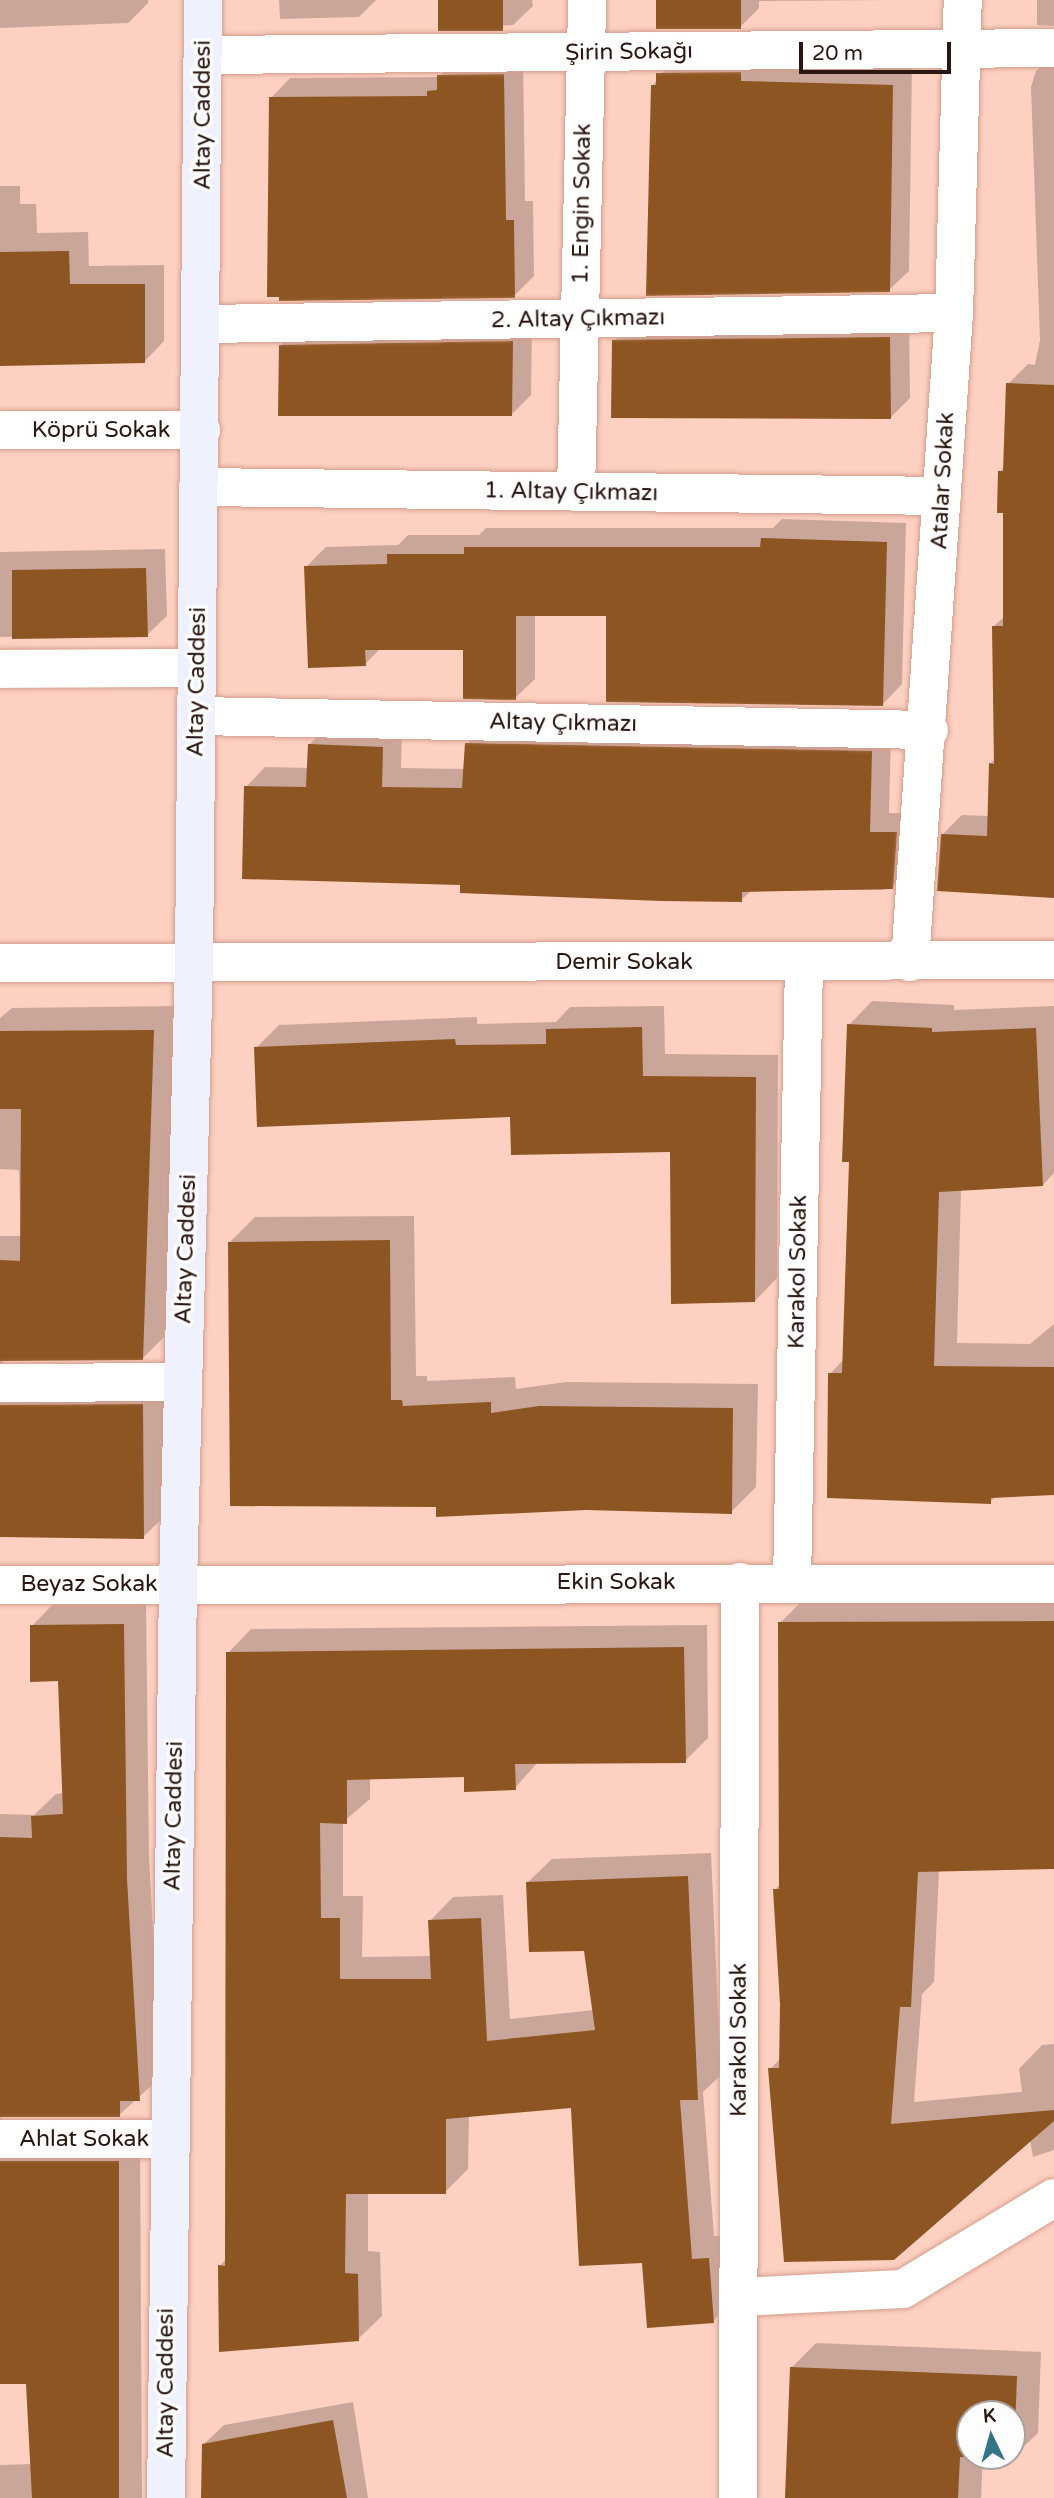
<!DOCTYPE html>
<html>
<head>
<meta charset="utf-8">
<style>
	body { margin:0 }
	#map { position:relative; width:1054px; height:2498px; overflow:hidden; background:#fdd0c1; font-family:"Varela Round",sans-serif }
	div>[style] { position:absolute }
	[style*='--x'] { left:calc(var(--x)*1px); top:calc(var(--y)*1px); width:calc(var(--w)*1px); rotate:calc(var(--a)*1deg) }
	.shadow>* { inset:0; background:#0003 }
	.building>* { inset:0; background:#8d5521 }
	.roads { filter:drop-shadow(0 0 2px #d49e8c) drop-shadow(0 0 2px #d49e8c) }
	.minor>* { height:38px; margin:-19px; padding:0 19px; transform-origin:19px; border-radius:19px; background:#fff }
	.secondary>* { height:38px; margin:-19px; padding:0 19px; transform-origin:19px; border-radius:19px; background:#eff1ff }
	span { translate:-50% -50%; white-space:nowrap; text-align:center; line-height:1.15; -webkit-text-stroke:7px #fdfdfd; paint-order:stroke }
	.street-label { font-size:23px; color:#2b1711 }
	.north { position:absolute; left:956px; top:2400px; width:70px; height:70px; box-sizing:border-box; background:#fdfdfd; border:2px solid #a9a19f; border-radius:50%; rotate:355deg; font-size:19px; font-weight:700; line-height:28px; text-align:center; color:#2b1711 }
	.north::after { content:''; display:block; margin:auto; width:24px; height:32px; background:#337487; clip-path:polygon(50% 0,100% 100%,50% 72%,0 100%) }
	.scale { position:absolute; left:799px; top:42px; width:152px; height:32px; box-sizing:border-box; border:4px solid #2b1711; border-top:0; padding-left:9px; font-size:21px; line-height:24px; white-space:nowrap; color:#2b1711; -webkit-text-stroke:5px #fdfdfd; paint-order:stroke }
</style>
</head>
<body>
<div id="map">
	<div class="shadow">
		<i style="clip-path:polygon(0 0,148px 0,148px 3px,128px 23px,0 28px)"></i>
		<i style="clip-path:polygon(279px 0,376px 0,359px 17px,280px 19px)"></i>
		<i style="clip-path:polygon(439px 0,532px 0,533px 6px,513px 25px,439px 29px)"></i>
		<i style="clip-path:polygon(657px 0,891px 0,759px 1px,759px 8px,740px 27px)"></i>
		<i style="clip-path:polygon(1037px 0,1054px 0,1054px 26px,1037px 25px)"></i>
		<i style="clip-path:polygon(1054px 53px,1054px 896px,942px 835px,962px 815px,989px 816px,990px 764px,995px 759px,994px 626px,1005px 616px,1005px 511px,1000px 472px,1005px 466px,1008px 384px,1028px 364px,1035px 365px,1040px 340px,1031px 87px,1036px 71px)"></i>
		<i style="clip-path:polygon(677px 54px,912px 65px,909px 271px,889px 290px,648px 294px,653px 85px)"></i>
		<i style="clip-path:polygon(523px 55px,525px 201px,533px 201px,534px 276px,514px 296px,271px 98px,290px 78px,439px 77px,459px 56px)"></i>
		<i style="clip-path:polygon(0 186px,20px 186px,20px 204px,36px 204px,37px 233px,88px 232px,89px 266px,164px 265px,164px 341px,145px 361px,0 364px)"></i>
		<i style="clip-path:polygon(909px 318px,910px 398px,890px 418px,614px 341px,634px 321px)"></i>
		<i style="clip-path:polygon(532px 322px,531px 395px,512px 414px,280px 346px,300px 326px)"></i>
		<i style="clip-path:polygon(782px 519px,906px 523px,902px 684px,883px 704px,608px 614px,535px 614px,535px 679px,515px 698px,465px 648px,381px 648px,365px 664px,306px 567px,326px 547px,398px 545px,408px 535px,479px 535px,486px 528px,773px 528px)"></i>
		<i style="clip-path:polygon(165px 549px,167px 616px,147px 635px,0 637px,0 552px)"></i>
		<i style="clip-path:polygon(486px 724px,891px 732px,889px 813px,916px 813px,912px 867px,892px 887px,881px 890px,752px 890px,741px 900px,462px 883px,246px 787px,265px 767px,309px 768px,309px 745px,329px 725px,402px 728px,401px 768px,465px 769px,467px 744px)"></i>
		<i style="clip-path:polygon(872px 1001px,954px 1005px,954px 1010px,1054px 1006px,1054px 1173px,1043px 1185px,961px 1189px,957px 1343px,1030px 1344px,1054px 1324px,1054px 1493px,996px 1496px,990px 1502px,830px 1374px,844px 1359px,851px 1160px,849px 1025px)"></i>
		<i style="clip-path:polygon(178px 1006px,167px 1334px,142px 1359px,2px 1359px,5px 1370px,167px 1380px,168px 1513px,143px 1537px,0 1534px,0 1236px,21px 1236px,19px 1170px,0 1169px,0 1018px,12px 1008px)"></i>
		<i style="clip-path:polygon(664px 1006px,665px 1054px,778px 1055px,777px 1278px,755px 1301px,671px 1150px,512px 1115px,256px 1048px,279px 1025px,477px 1017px,477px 1024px,556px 1022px,570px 1007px)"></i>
		<i style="clip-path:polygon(414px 1216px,416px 1376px,427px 1376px,427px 1381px,515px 1377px,516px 1389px,566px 1382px,758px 1384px,756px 1487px,731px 1512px,438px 1505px,230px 1242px,255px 1217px)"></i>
		<i style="clip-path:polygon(1054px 1598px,1054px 1867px,939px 1870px,934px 1982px,922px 1994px,914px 2102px,1022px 2092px,1019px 2069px,1042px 2045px,1054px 2044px,1054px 2150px,1033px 2157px,1030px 2140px,994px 2171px,770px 2069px,781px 2058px,782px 2004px,775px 1890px,780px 1884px,780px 1623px,804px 1599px)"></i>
		<i style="clip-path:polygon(146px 1602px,149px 1856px,161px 2077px,119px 2115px,0 2115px,0 1814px,34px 1815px,56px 1794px,64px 1793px,59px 1679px,32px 1626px,54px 1603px)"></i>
		<i style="clip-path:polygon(707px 1625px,708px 1738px,685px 1761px,538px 1762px,515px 1788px,465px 1775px,370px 1778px,370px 1799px,343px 1822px,343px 1896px,363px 1896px,362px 1957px,432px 1956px,430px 1921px,453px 1897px,503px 1895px,510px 2019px,594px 2010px,586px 1949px,528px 1882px,552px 1859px,711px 1853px,721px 2075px,703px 2092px,714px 2236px,731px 2235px,736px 2298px,713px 2321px,644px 2261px,573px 2106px,469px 2115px,468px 2169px,445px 2192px,368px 2192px,368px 2251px,380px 2252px,382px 2316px,358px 2339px,220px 2266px,226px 2259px,228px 1653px,251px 1629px)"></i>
		<i style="clip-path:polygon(0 2117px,11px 2135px,140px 2139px,142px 2498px,0 2498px,0 2465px,32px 2464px,28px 2382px,0 2382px)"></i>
		<i style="clip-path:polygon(evenodd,816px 2343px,1041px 2352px,1038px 2433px,1013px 2457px,983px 2456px,981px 2498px,789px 2498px,791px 2368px,816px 2343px,970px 2414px,1012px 2414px,1012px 2456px,970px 2456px,970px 2414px)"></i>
		<i style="clip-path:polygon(353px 2402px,368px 2498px,204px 2498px,204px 2444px,224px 2425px)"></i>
	</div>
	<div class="building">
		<i style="clip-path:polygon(438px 0,503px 0,503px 31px,438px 31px)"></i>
		<i style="clip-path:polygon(656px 0,741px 0,741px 29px,656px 29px)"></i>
		<i style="clip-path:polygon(741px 72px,741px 81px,893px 85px,890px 292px,646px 296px,651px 85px,656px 85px,656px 73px)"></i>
		<i style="clip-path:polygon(504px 74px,506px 220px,514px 220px,515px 298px,279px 301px,279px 297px,267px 297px,269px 97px,427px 96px,427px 91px,437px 90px,437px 75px)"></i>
		<i style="clip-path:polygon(69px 251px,70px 284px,145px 284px,145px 363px,0 366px,0 252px)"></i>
		<i style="clip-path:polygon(890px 337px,891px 419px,611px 418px,612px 340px)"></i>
		<i style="clip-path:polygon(513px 341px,512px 416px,278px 416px,279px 345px)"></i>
		<i style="clip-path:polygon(1006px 383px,1054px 385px,1054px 898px,937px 891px,941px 834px,987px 836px,989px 763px,994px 764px,992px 626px,1003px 626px,1003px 513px,997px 513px,998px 471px,1003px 471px)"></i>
		<i style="clip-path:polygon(761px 538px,887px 542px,883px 706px,606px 702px,606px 616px,516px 616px,516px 700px,463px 699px,463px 650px,365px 650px,366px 666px,308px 668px,304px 566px,387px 564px,387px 554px,464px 554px,464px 547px,760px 547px)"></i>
		<i style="clip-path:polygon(146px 568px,148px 637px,12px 639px,12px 570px)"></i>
		<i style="clip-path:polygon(465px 743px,872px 751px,870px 832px,897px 832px,893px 889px,742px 892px,742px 902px,661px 901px,460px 893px,460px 885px,242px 879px,244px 786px,306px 787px,308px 744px,383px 747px,382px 787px,462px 788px)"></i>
		<i style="clip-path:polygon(847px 1024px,932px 1028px,932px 1032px,1036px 1028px,1043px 1186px,939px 1192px,934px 1366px,1054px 1367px,1054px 1495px,991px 1498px,991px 1504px,827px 1498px,828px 1373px,842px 1373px,849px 1162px,842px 1162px)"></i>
		<i style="clip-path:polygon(642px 1027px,643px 1076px,756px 1077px,755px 1302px,671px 1304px,670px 1152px,511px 1155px,510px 1117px,257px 1127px,254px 1047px,455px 1039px,456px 1045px,546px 1044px,546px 1029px)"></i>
		<i style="clip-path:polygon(154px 1030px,143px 1360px,0 1361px,0 1260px,20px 1261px,21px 1109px,0 1109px,0 1031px)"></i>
		<i style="clip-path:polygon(390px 1240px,391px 1400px,402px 1400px,403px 1406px,491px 1402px,491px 1413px,539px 1406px,733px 1408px,732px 1514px,586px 1510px,436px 1517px,436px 1507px,230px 1506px,228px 1242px)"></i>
		<i style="clip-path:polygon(143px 1404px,144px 1539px,0 1537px,0 1405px)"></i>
		<i style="clip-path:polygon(1054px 1621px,1054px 1869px,918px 1872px,911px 2007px,900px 2007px,891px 2124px,1054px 2110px,1054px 2121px,894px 2260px,784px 2262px,768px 2068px,779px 2068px,780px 2004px,773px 1889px,779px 1889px,778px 1622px)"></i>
		<i style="clip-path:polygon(124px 1624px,127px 1879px,140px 2101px,120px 2101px,120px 2117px,0 2117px,0 1837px,32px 1838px,31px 1816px,63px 1814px,58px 1681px,30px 1682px,30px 1625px)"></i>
		<i style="clip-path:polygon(684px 1647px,686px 1763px,515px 1764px,516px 1790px,464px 1792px,464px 1777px,347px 1780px,347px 1824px,320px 1823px,321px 1918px,340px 1918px,340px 1979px,431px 1979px,428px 1920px,481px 1918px,487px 2041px,595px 2030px,584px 1951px,529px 1952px,526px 1882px,688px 1876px,698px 2100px,680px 2100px,692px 2259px,709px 2258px,714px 2323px,647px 2328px,642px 2263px,579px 2266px,571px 2108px,446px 2119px,446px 2194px,346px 2194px,345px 2273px,358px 2274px,359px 2341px,219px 2352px,218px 2265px,225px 2266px,226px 1652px)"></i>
		<i style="clip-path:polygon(0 2161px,119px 2161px,119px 2498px,32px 2498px,26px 2384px,0 2384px)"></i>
		<i style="clip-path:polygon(evenodd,790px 2367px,1017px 2376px,1014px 2459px,960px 2457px,958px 2498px,785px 2498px,790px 2367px,970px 2414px,1012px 2414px,1012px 2456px,970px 2456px,970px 2414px)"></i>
		<i style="clip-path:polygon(333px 2420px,347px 2498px,201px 2498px,202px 2444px)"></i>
	</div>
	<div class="roads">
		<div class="minor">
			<i style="--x:204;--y:55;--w:850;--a:-0.47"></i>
			<i style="--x:203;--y:324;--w:751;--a:-0.84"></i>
			<i style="--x:0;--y:430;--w:201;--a:0"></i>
			<i style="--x:199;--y:487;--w:743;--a:0.69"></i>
			<i style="--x:576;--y:492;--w:492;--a:-88.7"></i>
			<i style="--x:0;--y:669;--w:197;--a:-0.3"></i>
			<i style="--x:197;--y:716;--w:732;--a:1.1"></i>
			<i style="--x:910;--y:962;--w:650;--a:-86.12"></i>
			<i style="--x:954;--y:313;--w:313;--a:-88.4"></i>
			<i style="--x:0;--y:963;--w:1054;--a:-0.16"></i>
			<i style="--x:0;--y:1383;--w:182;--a:-0.3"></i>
			<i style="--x:792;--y:1582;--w:620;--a:-88.89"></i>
			<i style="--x:0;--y:1585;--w:1054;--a:-0.05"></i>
			<i style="--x:0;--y:2139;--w:168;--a:0"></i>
			<i style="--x:738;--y:2297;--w:165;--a:-2.8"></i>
			<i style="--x:903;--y:2289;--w:176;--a:-31.1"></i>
			<i style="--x:738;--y:2498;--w:916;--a:-89.87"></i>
		</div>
		<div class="secondary">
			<i style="--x:166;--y:2498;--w:914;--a:-89.25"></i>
			<i style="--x:178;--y:1584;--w:622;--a:-88.53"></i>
			<i style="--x:194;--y:962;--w:962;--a:-89.46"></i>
		</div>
	</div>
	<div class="street-label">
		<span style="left:629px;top:52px;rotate:-1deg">Şirin Sokağı</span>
		<span style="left:203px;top:115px;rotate:-90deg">Altay Caddesi</span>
		<span style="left:582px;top:204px;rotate:-89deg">1. Engin Sokak</span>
		<span style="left:578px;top:319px;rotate:-1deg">2. Altay Çıkmazı</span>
		<span style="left:101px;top:430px">Köprü Sokak</span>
		<span style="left:943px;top:481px;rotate:-87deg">Atalar Sokak</span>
		<span style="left:571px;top:492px;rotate:1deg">1. Altay Çıkmazı</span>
		<span style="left:197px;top:682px;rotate:-89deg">Altay Caddesi</span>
		<span style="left:563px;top:723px;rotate:1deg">Altay Çıkmazı</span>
		<span style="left:624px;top:962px">Demir Sokak</span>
		<span style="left:186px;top:1249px;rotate:-88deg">Altay Caddesi</span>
		<span style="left:798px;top:1272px;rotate:-89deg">Karakol Sokak</span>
		<span style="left:616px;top:1582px">Ekin Sokak</span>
		<span style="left:89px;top:1584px">Beyaz Sokak</span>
		<span style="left:174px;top:1816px;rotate:-89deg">Altay Caddesi</span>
		<span style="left:739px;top:2040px;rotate:-90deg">Karakol Sokak</span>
		<span style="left:84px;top:2139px">Ahlat Sokak</span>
		<span style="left:166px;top:2383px;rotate:-90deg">Altay Caddesi</span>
	</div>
	<div class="north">K</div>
	<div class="scale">20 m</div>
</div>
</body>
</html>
